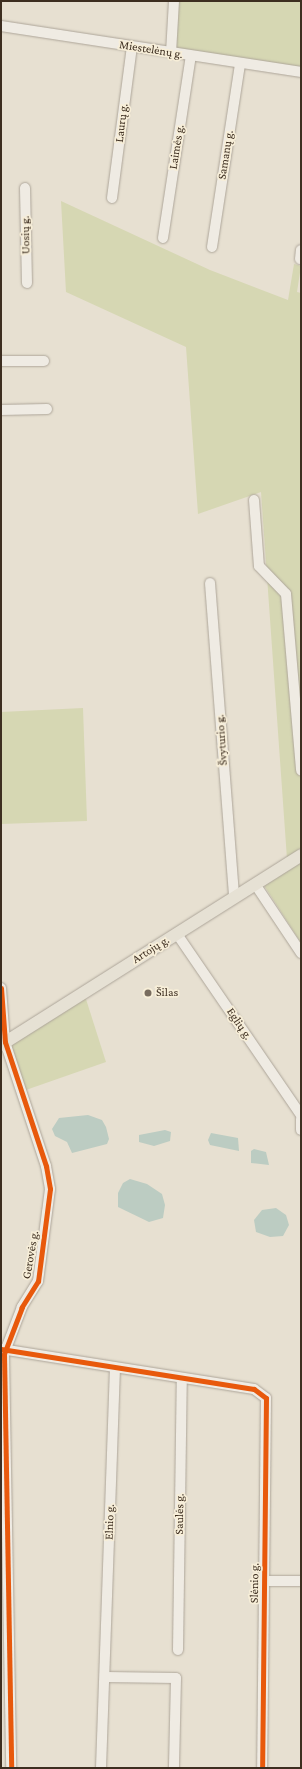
<!DOCTYPE html>
<html>
<head>
<meta charset="utf-8">
<style>
	body { margin:0 }
	#map { position:relative; width:302px; height:1769px; overflow:hidden; background:#e7e0d1; font-family:"Crimson Pro",serif }
	div>[style] { position:absolute }
	[style*='--x'] { left:calc(var(--x)*1px); top:calc(var(--y)*1px); width:calc(var(--w)*1px); rotate:calc(var(--a)*1deg) }
	.green>* { inset:0; background:#d6d7b3 }
	.water>* { inset:0; background:#bcccc2 }
	.roads { filter:drop-shadow(0 0 1px #ada599) drop-shadow(0 0 1px #ada599) }
	.minor>* { height:10px; margin:-5px; padding:0 5px; transform-origin:5px; border-radius:5px; background:#efebe3 }
	.major>* { height:12px; margin:-6px; padding:0 6px; transform-origin:6px; border-radius:6px; background:#e6e1d4 }
	.cycleway>* { height:5px; margin:-2.5px; padding:0 2.5px; transform-origin:2.5px; border-radius:2.5px; background:#e8590c }
	.dots>* { width:11px; height:11px; translate:-50% -50%; box-sizing:border-box; border:2px solid #f7eed8; border-radius:50% }
	span { translate:-50% -50%; white-space:nowrap; text-align:center; line-height:1.15; -webkit-text-stroke:3.5px #f7eed8; paint-order:stroke }
	.street-label { font-size:12px; color:#3d2e20 }
	.poi-label { font-size:12px; color:#3d2e20 }
	.left { translate:0 -50%; text-align:left }
	.frame { position:absolute; inset:0; border:2px solid #3d2e20; pointer-events:none }
</style>
</head>
<body>
<div id="map">
	<div class="green">
		<i style="clip-path:polygon(177px 1px,301px 1px,301px 68px,177px 50px,175px 47px)"></i>
		<i style="clip-path:polygon(61px 201px,210px 270px,288px 300px,294px 264px,301px 266px,297px 292px,301px 293px,301px 850px,287px 859px,261px 492px,198px 514px,186px 347px,66px 292px)"></i>
		<i style="clip-path:polygon(83px 708px,87px 821px,1px 824px,1px 712px)"></i>
		<i style="clip-path:polygon(301px 861px,301px 943px,265px 887px,265px 884px)"></i>
		<i style="clip-path:polygon(85px 996px,106px 1062px,23px 1091px,10px 1044px)"></i>
	</div>
	<div class="water">
		<i style="clip-path:polygon(88px 1115px,102px 1120px,106px 1127px,109px 1139px,107px 1144px,72px 1153px,67px 1142px,55px 1136px,52px 1129px,59px 1118px)"></i>
		<i style="clip-path:polygon(165px 1130px,171px 1132px,170px 1141px,154px 1146px,139px 1142px,139px 1135px)"></i>
		<i style="clip-path:polygon(211px 1133px,238px 1138px,239px 1151px,210px 1145px,208px 1140px)"></i>
		<i style="clip-path:polygon(254px 1149px,266px 1152px,269px 1165px,251px 1163px,251px 1151px)"></i>
		<i style="clip-path:polygon(130px 1179px,147px 1184px,162px 1194px,165px 1205px,163px 1218px,149px 1222px,118px 1207px,118px 1193px,123px 1183px)"></i>
		<i style="clip-path:polygon(276px 1208px,286px 1215px,289px 1225px,283px 1236px,270px 1237px,256px 1232px,254px 1220px,262px 1210px)"></i>
	</div>
	<div class="roads">
		<div class="minor">
			<i style="--x:1;--y:26;--w:304;--a:8.7"></i>
			<i style="--x:171;--y:53;--w:52;--a:-86.7"></i>
			<i style="--x:25;--y:188;--w:95;--a:88.8"></i>
			<i style="--x:112;--y:198;--w:152;--a:-82.5"></i>
			<i style="--x:163;--y:238;--w:184;--a:-81.3"></i>
			<i style="--x:212;--y:247;--w:186;--a:-81.3"></i>
			<i style="--x:300;--y:259;--w:9;--a:-84"></i>
			<i style="--x:1;--y:361;--w:43;--a:0"></i>
			<i style="--x:1;--y:410;--w:46;--a:-1.2"></i>
			<i style="--x:254;--y:500;--w:66;--a:85.7"></i>
			<i style="--x:259;--y:566;--w:39;--a:46"></i>
			<i style="--x:286;--y:594;--w:177;--a:85.1"></i>
			<i style="--x:210;--y:583;--w:315;--a:85.6"></i>
			<i style="--x:255;--y:884;--w:83;--a:56.3"></i>
			<i style="--x:177;--y:934;--w:219;--a:55.6"></i>
			<i style="--x:1;--y:988;--w:54;--a:85.8"></i>
			<i style="--x:5;--y:1042;--w:131;--a:71.7"></i>
			<i style="--x:46;--y:1166;--w:23;--a:80"></i>
			<i style="--x:50;--y:1189;--w:93;--a:97.4"></i>
			<i style="--x:38;--y:1281;--w:31;--a:122"></i>
			<i style="--x:22;--y:1307;--w:50;--a:111"></i>
			<i style="--x:4;--y:1354;--w:414;--a:89"></i>
			<i style="--x:301;--y:1119;--w:11;--a:90"></i>
			<i style="--x:1;--y:1349;--w:256;--a:9"></i>
			<i style="--x:254;--y:1389;--w:15;--a:37"></i>
			<i style="--x:266;--y:1398;--w:370;--a:90.6"></i>
			<i style="--x:265;--y:1581;--w:36;--a:0"></i>
			<i style="--x:178;--y:1650;--w:272;--a:-89.2"></i>
			<i style="--x:105;--y:1677;--w:71;--a:0.8"></i>
			<i style="--x:176;--y:1678;--w:90;--a:91.3"></i>
			<i style="--x:101;--y:1768;--w:400;--a:-88"></i>
		</div>
		<div class="major">
			<i style="--x:1;--y:1045;--w:355;--a:-32.3"></i>
		</div>
	</div>
	<div class="cycleway">
		<i style="--x:1;--y:988;--w:54;--a:85.8"></i>
		<i style="--x:5;--y:1042;--w:131;--a:71.7"></i>
		<i style="--x:46;--y:1166;--w:23;--a:80"></i>
		<i style="--x:50;--y:1189;--w:93;--a:97.4"></i>
		<i style="--x:38;--y:1281;--w:31;--a:122"></i>
		<i style="--x:22;--y:1307;--w:50;--a:111"></i>
		<i style="--x:4;--y:1354;--w:414;--a:89"></i>
		<i style="--x:1;--y:1349;--w:256;--a:9"></i>
		<i style="--x:254;--y:1389;--w:15;--a:37"></i>
		<i style="--x:266;--y:1398;--w:370;--a:90.6"></i>
	</div>
	<div class="dots">
		<i style="left:148px;top:993px;background:#786c5e"></i>
	</div>
	<div class="street-label">
		<span style="left:151px;top:50px;rotate:9deg">Miestelėnų g.</span>
		<span style="left:122px;top:123px;rotate:-83deg">Laurų g.</span>
		<span style="left:177px;top:147px;rotate:-81deg">Laimės g.</span>
		<span style="left:226px;top:155px;rotate:-81deg">Samanų g.</span>
		<span style="left:26px;top:235px;rotate:-91deg">Uosių g.</span>
		<span style="left:222px;top:740px;rotate:-94deg">Švyturio g.</span>
		<span style="left:151px;top:950px;rotate:-32deg">Artojų g.</span>
		<span style="left:239px;top:1024px;rotate:56deg">Eglių g.</span>
		<span style="left:31px;top:1255px;rotate:-80deg">Gerovės g.</span>
		<span style="left:180px;top:1514px;rotate:-89deg">Saulės g.</span>
		<span style="left:110px;top:1522px;rotate:-88deg">Elnio g.</span>
		<span style="left:255px;top:1583px;rotate:-89deg">Slėnio g.</span>
	</div>
	<div class="poi-label">
		<span class="left" style="left:156px;top:993px">Šilas</span>
	</div>
	<div class="frame"></div>
</div>
</body>
</html>
